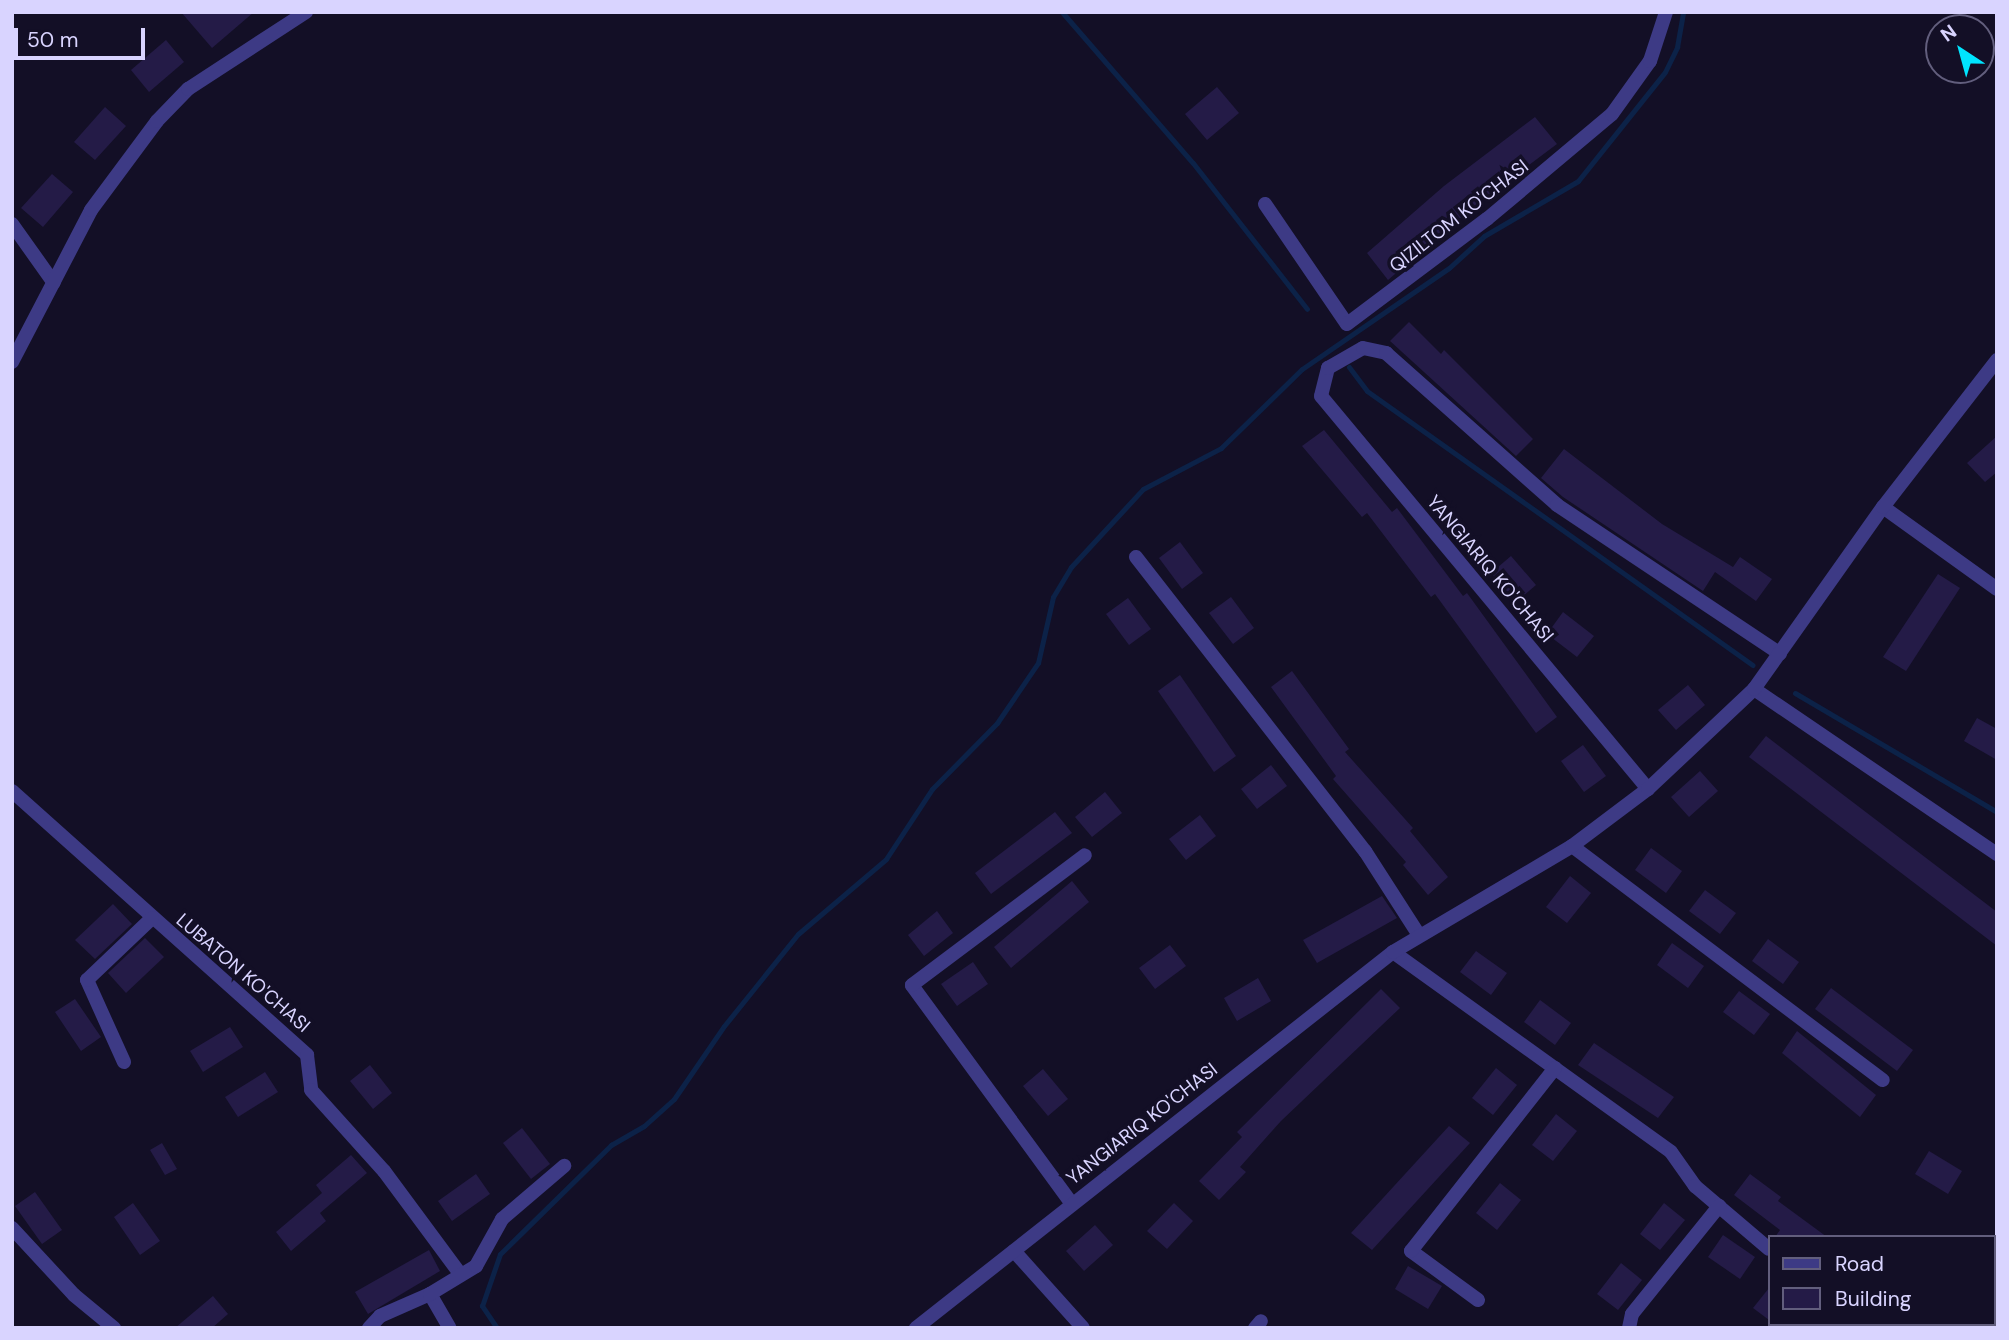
<!DOCTYPE html>
<html>
<head>
<meta charset="utf-8">
<style>
	body { margin:0 }
	#map { position:relative; width:2009px; height:1340px; overflow:hidden; background:#130f26; font-family:"DM Sans",sans-serif }
	div>[style] { position:absolute }
	[style*='--x'] { left:calc(var(--x)*1px); top:calc(var(--y)*1px); width:calc(var(--w)*1px); rotate:calc(var(--a)*1deg) }
	.stream>* { height:5px; margin:-2.5px; padding:0 2.5px; transform-origin:2.5px; border-radius:2.5px; background:#0c2248 }
	.building>* { inset:0; background:#241b47 }
	.street>* { height:14px; margin:-7px; padding:0 7px; transform-origin:7px; border-radius:7px; background:#3d3a85 }
	span { translate:-50% -50%; white-space:nowrap; text-align:center; line-height:1.15; -webkit-text-stroke:7px #130f26; paint-order:stroke }
	.street-label { font-size:19px; color:#d9d4ff }
	.frame { position:absolute; inset:0; border:14px solid #d9d4ff; pointer-events:none }
	.legend { position:absolute; left:1768px; top:1235px; width:228px; height:91px; box-sizing:border-box; background:#130f26; border:2px solid #625e7d; margin:0; padding:9px 12px; list-style:none; font-size:21px; color:#d9d4ff }
	.legend li { display:flex; align-items:center; gap:14px; height:35px }
	.legend b { width:35px; border:2px solid #625e7d }
	.north { position:absolute; left:1925px; top:14px; width:70px; height:70px; box-sizing:border-box; background:#130f26; border:2px solid #625e7d; border-radius:50%; rotate:324deg; font-size:19px; font-weight:700; line-height:28px; text-align:center; color:#d9d4ff }
	.north::after { content:''; display:block; margin:auto; width:24px; height:32px; background:#00e5ff; clip-path:polygon(50% 0,100% 100%,50% 72%,0 100%) }
	.scale { position:absolute; left:14px; top:28px; width:131px; height:32px; box-sizing:border-box; border:4px solid #d9d4ff; border-top:0; padding-left:9px; font-size:21px; line-height:24px; white-space:nowrap; color:#d9d4ff; -webkit-text-stroke:5px #130f26; paint-order:stroke }
</style>
</head>
<body>
<div id="map">
	<div class="stream">
		<i style="--x:1062;--y:12;--w:200;--a:49.1"></i>
		<i style="--x:1193;--y:163;--w:185;--a:52"></i>
		<i style="--x:1349;--y:367;--w:30;--a:53"></i>
		<i style="--x:1367;--y:391;--w:473;--a:35.4"></i>
		<i style="--x:1795;--y:693;--w:234;--a:30.5"></i>
		<i style="--x:497;--y:1328;--w:27;--a:-124"></i>
		<i style="--x:482;--y:1306;--w:55;--a:-70.9"></i>
		<i style="--x:500;--y:1254;--w:156;--a:-44.5"></i>
		<i style="--x:611;--y:1145;--w:38;--a:-30"></i>
		<i style="--x:644;--y:1126;--w:40;--a:-42"></i>
		<i style="--x:674;--y:1099;--w:88;--a:-55.6"></i>
		<i style="--x:724;--y:1026;--w:118;--a:-51.2"></i>
		<i style="--x:798;--y:934;--w:116;--a:-40.4"></i>
		<i style="--x:886;--y:859;--w:84;--a:-56.7"></i>
		<i style="--x:932;--y:789;--w:93;--a:-45.4"></i>
		<i style="--x:997;--y:723;--w:73;--a:-55.7"></i>
		<i style="--x:1038;--y:663;--w:68;--a:-77.2"></i>
		<i style="--x:1053;--y:597;--w:35;--a:-59"></i>
		<i style="--x:1071;--y:567;--w:106;--a:-47.3"></i>
		<i style="--x:1143;--y:489;--w:88;--a:-27.7"></i>
		<i style="--x:1221;--y:448;--w:113;--a:-44.3"></i>
		<i style="--x:1302;--y:369;--w:178;--a:-34.5"></i>
		<i style="--x:1449;--y:268;--w:47;--a:-42.4"></i>
		<i style="--x:1484;--y:236;--w:109;--a:-30.3"></i>
		<i style="--x:1578;--y:181;--w:139;--a:-51.4"></i>
		<i style="--x:1665;--y:72;--w:28;--a:-64"></i>
		<i style="--x:1677;--y:47;--w:36;--a:-80"></i>
	</div>
	<div class="building">
		<i style="clip-path:polygon(181px 12px,254px 12px,212px 48px)"></i>
		<i style="clip-path:polygon(166px 40px,184px 62px,149px 92px,131px 70px)"></i>
		<i style="clip-path:polygon(1217px 87px,1239px 113px,1207px 140px,1185px 114px)"></i>
		<i style="clip-path:polygon(105px 107px,126px 126px,95px 160px,74px 142px)"></i>
		<i style="clip-path:polygon(1535px 117px,1557px 144px,1478px 203px,1388px 280px,1367px 253px,1444px 186px)"></i>
		<i style="clip-path:polygon(52px 174px,73px 192px,43px 227px,21px 208px)"></i>
		<i style="clip-path:polygon(1409px 322px,1441px 354px,1444px 350px,1533px 439px,1516px 456px,1390px 341px)"></i>
		<i style="clip-path:polygon(1324px 430px,1392px 512px,1397px 508px,1463px 596px,1467px 593px,1557px 717px,1536px 733px,1435px 594px,1431px 597px,1367px 513px,1362px 517px,1302px 446px)"></i>
		<i style="clip-path:polygon(1997px 436px,1997px 472px,1985px 482px,1967px 463px)"></i>
		<i style="clip-path:polygon(1564px 449px,1662px 524px,1733px 567px,1740px 557px,1772px 579px,1756px 601px,1715px 572px,1703px 591px,1563px 497px,1541px 478px)"></i>
		<i style="clip-path:polygon(1180px 542px,1203px 573px,1182px 589px,1159px 558px)"></i>
		<i style="clip-path:polygon(1511px 556px,1536px 585px,1516px 602px,1491px 573px)"></i>
		<i style="clip-path:polygon(1938px 574px,1960px 588px,1906px 671px,1883px 657px)"></i>
		<i style="clip-path:polygon(1231px 597px,1254px 628px,1233px 644px,1209px 613px)"></i>
		<i style="clip-path:polygon(1128px 598px,1151px 629px,1129px 645px,1106px 614px)"></i>
		<i style="clip-path:polygon(1563px 612px,1594px 636px,1577px 657px,1547px 634px)"></i>
		<i style="clip-path:polygon(1292px 671px,1349px 749px,1345px 752px,1413px 828px,1410px 831px,1448px 877px,1428px 895px,1403px 865px,1406px 862px,1333px 779px,1336px 776px,1271px 687px)"></i>
		<i style="clip-path:polygon(1180px 675px,1236px 756px,1214px 772px,1158px 691px)"></i>
		<i style="clip-path:polygon(1688px 685px,1705px 705px,1676px 730px,1658px 710px)"></i>
		<i style="clip-path:polygon(1977px 718px,1997px 729px,1997px 760px,1964px 741px)"></i>
		<i style="clip-path:polygon(1766px 736px,1997px 912px,1997px 946px,1749px 757px)"></i>
		<i style="clip-path:polygon(1583px 745px,1606px 776px,1584px 792px,1561px 761px)"></i>
		<i style="clip-path:polygon(1271px 765px,1287px 786px,1257px 809px,1241px 789px)"></i>
		<i style="clip-path:polygon(1700px 771px,1718px 791px,1689px 817px,1671px 797px)"></i>
		<i style="clip-path:polygon(1105px 792px,1122px 813px,1092px 837px,1075px 817px)"></i>
		<i style="clip-path:polygon(1055px 812px,1072px 833px,991px 894px,975px 873px)"></i>
		<i style="clip-path:polygon(1200px 815px,1216px 836px,1186px 860px,1169px 839px)"></i>
		<i style="clip-path:polygon(1651px 848px,1682px 871px,1666px 893px,1635px 870px)"></i>
		<i style="clip-path:polygon(1570px 876px,1591px 893px,1567px 923px,1546px 907px)"></i>
		<i style="clip-path:polygon(1072px 881px,1089px 902px,1011px 968px,994px 947px)"></i>
		<i style="clip-path:polygon(1705px 890px,1736px 913px,1720px 934px,1689px 911px)"></i>
		<i style="clip-path:polygon(1382px 896px,1397px 918px,1317px 963px,1303px 940px)"></i>
		<i style="clip-path:polygon(113px 904px,132px 924px,95px 959px,75px 940px)"></i>
		<i style="clip-path:polygon(937px 911px,953px 933px,924px 956px,908px 935px)"></i>
		<i style="clip-path:polygon(145px 938px,164px 957px,126px 993px,108px 973px)"></i>
		<i style="clip-path:polygon(1768px 939px,1799px 962px,1783px 984px,1752px 961px)"></i>
		<i style="clip-path:polygon(1672px 943px,1704px 966px,1688px 988px,1657px 965px)"></i>
		<i style="clip-path:polygon(1170px 945px,1186px 966px,1155px 989px,1139px 968px)"></i>
		<i style="clip-path:polygon(1476px 951px,1507px 973px,1491px 995px,1460px 972px)"></i>
		<i style="clip-path:polygon(973px 962px,988px 984px,957px 1006px,941px 984px)"></i>
		<i style="clip-path:polygon(1258px 978px,1271px 1001px,1237px 1021px,1224px 998px)"></i>
		<i style="clip-path:polygon(1831px 988px,1913px 1050px,1897px 1071px,1815px 1009px)"></i>
		<i style="clip-path:polygon(1381px 989px,1400px 1008px,1281px 1121px,1240px 1167px,1246px 1172px,1219px 1200px,1199px 1181px,1242px 1137px,1237px 1132px)"></i>
		<i style="clip-path:polygon(1739px 991px,1770px 1014px,1754px 1035px,1723px 1012px)"></i>
		<i style="clip-path:polygon(75px 999px,101px 1037px,81px 1051px,55px 1012px)"></i>
		<i style="clip-path:polygon(1540px 1000px,1571px 1023px,1555px 1045px,1524px 1022px)"></i>
		<i style="clip-path:polygon(230px 1027px,243px 1047px,203px 1072px,190px 1051px)"></i>
		<i style="clip-path:polygon(1797px 1031px,1876px 1095px,1860px 1117px,1782px 1053px)"></i>
		<i style="clip-path:polygon(1594px 1043px,1674px 1097px,1658px 1118px,1578px 1065px)"></i>
		<i style="clip-path:polygon(370px 1065px,392px 1093px,373px 1109px,350px 1081px)"></i>
		<i style="clip-path:polygon(1496px 1068px,1517px 1085px,1493px 1115px,1472px 1098px)"></i>
		<i style="clip-path:polygon(1043px 1069px,1068px 1099px,1048px 1116px,1023px 1086px)"></i>
		<i style="clip-path:polygon(265px 1072px,278px 1092px,238px 1117px,225px 1097px)"></i>
		<i style="clip-path:polygon(1556px 1114px,1577px 1131px,1553px 1161px,1532px 1145px)"></i>
		<i style="clip-path:polygon(1449px 1126px,1470px 1143px,1372px 1250px,1351px 1233px)"></i>
		<i style="clip-path:polygon(522px 1128px,550px 1164px,531px 1179px,503px 1143px)"></i>
		<i style="clip-path:polygon(162px 1143px,177px 1169px,165px 1175px,150px 1150px)"></i>
		<i style="clip-path:polygon(1929px 1151px,1962px 1171px,1948px 1194px,1915px 1174px)"></i>
		<i style="clip-path:polygon(351px 1155px,367px 1173px,320px 1213px,326px 1221px,291px 1251px,276px 1232px,322px 1193px,316px 1185px)"></i>
		<i style="clip-path:polygon(476px 1174px,490px 1194px,452px 1221px,438px 1201px)"></i>
		<i style="clip-path:polygon(1750px 1174px,1781px 1197px,1778px 1201px,1827px 1237px,1775px 1237px,1780px 1230px,1734px 1195px)"></i>
		<i style="clip-path:polygon(1500px 1183px,1521px 1200px,1497px 1230px,1476px 1213px)"></i>
		<i style="clip-path:polygon(35px 1192px,62px 1230px,42px 1244px,15px 1206px)"></i>
		<i style="clip-path:polygon(133px 1203px,160px 1241px,140px 1255px,114px 1217px)"></i>
		<i style="clip-path:polygon(1174px 1203px,1193px 1221px,1167px 1249px,1147px 1231px)"></i>
		<i style="clip-path:polygon(1664px 1203px,1685px 1220px,1660px 1250px,1640px 1234px)"></i>
		<i style="clip-path:polygon(1095px 1225px,1113px 1245px,1084px 1271px,1066px 1251px)"></i>
		<i style="clip-path:polygon(1723px 1235px,1755px 1257px,1740px 1279px,1708px 1257px)"></i>
		<i style="clip-path:polygon(429px 1250px,440px 1271px,368px 1314px,355px 1292px)"></i>
		<i style="clip-path:polygon(1621px 1263px,1642px 1280px,1618px 1310px,1597px 1294px)"></i>
		<i style="clip-path:polygon(1408px 1266px,1442px 1286px,1428px 1309px,1395px 1289px)"></i>
		<i style="clip-path:polygon(1769px 1288px,1769px 1320px,1753px 1308px)"></i>
		<i style="clip-path:polygon(213px 1296px,228px 1314px,212px 1328px,175px 1328px)"></i>
	</div>
	<div class="street">
		<i style="--x:1265;--y:204;--w:145;--a:55.7"></i>
		<i style="--x:1347;--y:324;--w:175;--a:-36.9"></i>
		<i style="--x:1487;--y:219;--w:163;--a:-40"></i>
		<i style="--x:1612;--y:114;--w:65;--a:-54.4"></i>
		<i style="--x:1650;--y:61;--w:52;--a:-71.9"></i>
		<i style="--x:12;--y:224;--w:72;--a:54.6"></i>
		<i style="--x:12;--y:362;--w:171;--a:-62.5"></i>
		<i style="--x:91;--y:210;--w:111;--a:-53.4"></i>
		<i style="--x:157;--y:121;--w:45;--a:-45.9"></i>
		<i style="--x:188;--y:89;--w:141;--a:-33.1"></i>
		<i style="--x:1883;--y:507;--w:140;--a:35.7"></i>
		<i style="--x:1136;--y:557;--w:373;--a:52.1"></i>
		<i style="--x:1365;--y:851;--w:100;--a:57.3"></i>
		<i style="--x:1754;--y:689;--w:294;--a:34.2"></i>
		<i style="--x:1648;--y:789;--w:511;--a:-129.76"></i>
		<i style="--x:1321;--y:396;--w:29;--a:-76"></i>
		<i style="--x:1328;--y:368;--w:40;--a:-29.7"></i>
		<i style="--x:1363;--y:348;--w:24;--a:12"></i>
		<i style="--x:1386;--y:353;--w:229;--a:41.6"></i>
		<i style="--x:1557;--y:505;--w:268;--a:33.7"></i>
		<i style="--x:12;--y:791;--w:396;--a:41.8"></i>
		<i style="--x:307;--y:1055;--w:35;--a:83"></i>
		<i style="--x:311;--y:1090;--w:109;--a:48"></i>
		<i style="--x:384;--y:1171;--w:129;--a:53.5"></i>
		<i style="--x:1572;--y:846;--w:389;--a:37"></i>
		<i style="--x:1393;--y:952;--w:342;--a:35.7"></i>
		<i style="--x:1671;--y:1152;--w:42;--a:54.8"></i>
		<i style="--x:1695;--y:1186;--w:97;--a:40.4"></i>
		<i style="--x:124;--y:1062;--w:90;--a:-114.3"></i>
		<i style="--x:87;--y:980;--w:90;--a:-43.6"></i>
		<i style="--x:1072;--y:1204;--w:271;--a:-126.2"></i>
		<i style="--x:912;--y:985;--w:216;--a:-36.9"></i>
		<i style="--x:12;--y:1228;--w:91;--a:47.2"></i>
		<i style="--x:74;--y:1295;--w:52;--a:39.5"></i>
		<i style="--x:1014;--y:1251;--w:103;--a:48.1"></i>
		<i style="--x:430;--y:1294;--w:39;--a:60"></i>
		<i style="--x:1478;--y:1300;--w:83;--a:-143.8"></i>
		<i style="--x:1411;--y:1251;--w:233;--a:-51.8"></i>
		<i style="--x:1839;--y:1324;--w:4;--a:63"></i>
		<i style="--x:369;--y:1328;--w:16;--a:-47"></i>
		<i style="--x:380;--y:1316;--w:55;--a:-23.7"></i>
		<i style="--x:430;--y:1294;--w:54;--a:-31.3"></i>
		<i style="--x:476;--y:1266;--w:54;--a:-61"></i>
		<i style="--x:502;--y:1219;--w:82;--a:-40.5"></i>
		<i style="--x:916;--y:1328;--w:607;--a:-38.25"></i>
		<i style="--x:1393;--y:952;--w:208;--a:-30.6"></i>
		<i style="--x:1572;--y:846;--w:95;--a:-36.9"></i>
		<i style="--x:1648;--y:789;--w:146;--a:-43.3"></i>
		<i style="--x:1754;--y:689;--w:223;--a:-54.7"></i>
		<i style="--x:1883;--y:507;--w:186;--a:-52.2"></i>
		<i style="--x:1255;--y:1328;--w:9;--a:-49"></i>
		<i style="--x:1629;--y:1328;--w:14;--a:-78"></i>
		<i style="--x:1632;--y:1314;--w:139;--a:-51.1"></i>
	</div>
	<div class="street-label">
		<span style="left:1459px;top:216px;rotate:-38deg">QIZILTOM KO'CHASI</span>
		<span style="left:1490px;top:569px;rotate:50deg">YANGIARIQ KO'CHASI</span>
		<span style="left:243px;top:973px;rotate:41deg">LUBATON KO'CHASI</span>
		<span style="left:1142px;top:1124px;rotate:-38deg">YANGIARIQ KO'CHASI</span>
	</div>
	<div class="frame"></div>
	<ul class="legend">
	<li><b style="height:9px;background:#3d3a85"></b>Road</li>
	<li><b style="height:19px;background:#241b47"></b>Building</li>
	</ul>
	<div class="north">N</div>
	<div class="scale">50 m</div>
</div>
</body>
</html>
